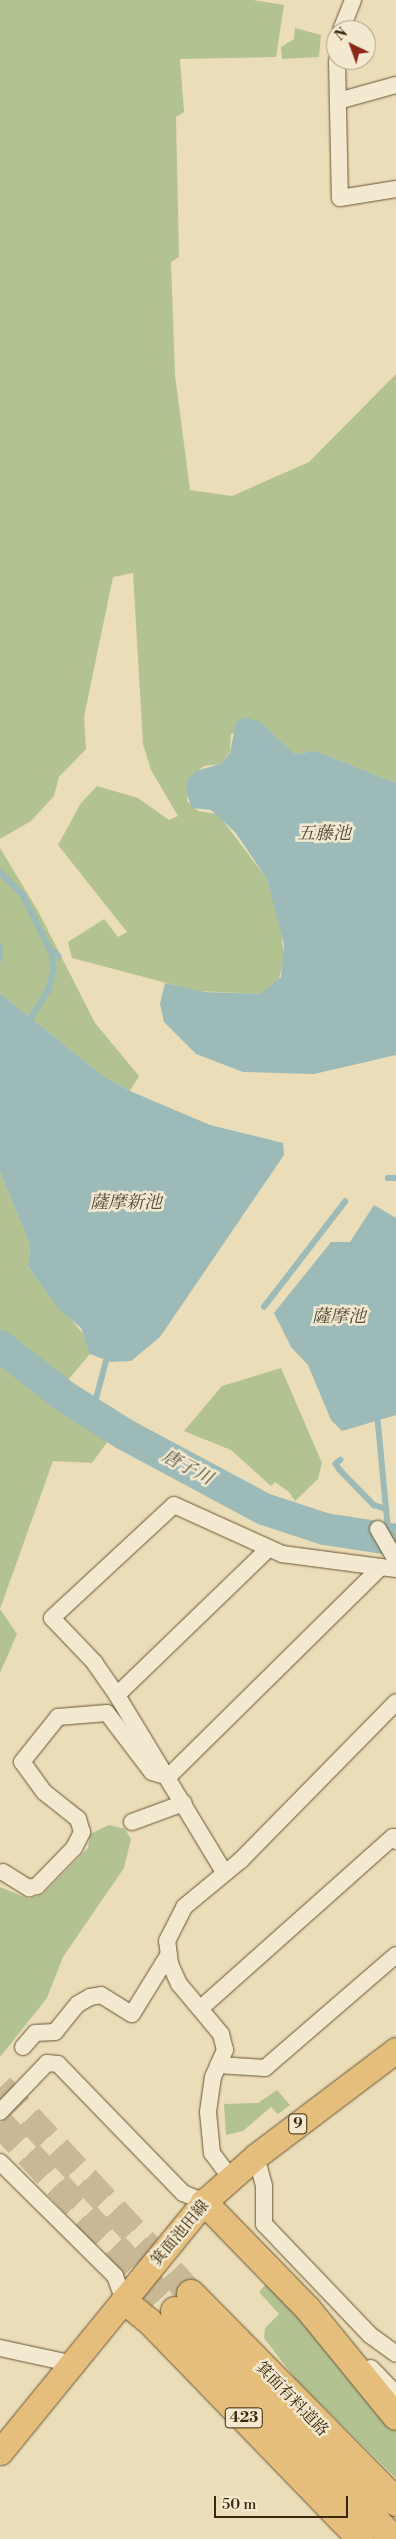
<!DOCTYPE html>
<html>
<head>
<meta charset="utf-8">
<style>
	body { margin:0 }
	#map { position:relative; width:396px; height:2539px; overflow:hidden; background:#ebddb7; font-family:"Libre Bodoni","Noto Serif JP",serif }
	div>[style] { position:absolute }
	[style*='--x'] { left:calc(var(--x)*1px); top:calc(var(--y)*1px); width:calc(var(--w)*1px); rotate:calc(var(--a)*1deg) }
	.green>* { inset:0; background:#b3c291 }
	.water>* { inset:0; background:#9cbab8 }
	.stream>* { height:5.5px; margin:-2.75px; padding:0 2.75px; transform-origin:2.75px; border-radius:2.75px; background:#9cbab8 }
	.river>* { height:32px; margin:-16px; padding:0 16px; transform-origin:16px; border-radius:16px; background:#9cbab8 }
	.motorway-tunnel>* { height:28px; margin-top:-14px; transform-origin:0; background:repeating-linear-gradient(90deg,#c8b894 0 28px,transparent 0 42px) }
	.roads { filter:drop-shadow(0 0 1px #685434) drop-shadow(0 0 1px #685434) }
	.minor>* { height:16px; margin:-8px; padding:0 8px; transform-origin:8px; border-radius:8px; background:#f2e9d0 }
	.primary>* { height:25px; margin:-12.5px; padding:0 12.5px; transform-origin:12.5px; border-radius:12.5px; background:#e6be7c }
	.trunk>* { height:26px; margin:-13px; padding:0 13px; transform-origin:13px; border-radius:13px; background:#e6be7c }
	.motorway>* { height:28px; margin:-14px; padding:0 14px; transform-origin:14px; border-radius:14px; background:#e6be7c }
	span { translate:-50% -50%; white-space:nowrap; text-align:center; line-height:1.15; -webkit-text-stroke:5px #f2e9d0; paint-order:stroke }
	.shield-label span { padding:1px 4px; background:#f2e9d0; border:1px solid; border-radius:4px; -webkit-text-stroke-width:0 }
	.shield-label { font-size:15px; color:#3c2609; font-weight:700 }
	.street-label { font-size:16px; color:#3c2609 }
	.water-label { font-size:18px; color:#544b35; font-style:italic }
	.north { position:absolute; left:326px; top:20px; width:50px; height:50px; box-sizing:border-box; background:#f2e9d0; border:1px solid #a99b80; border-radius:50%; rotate:318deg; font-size:14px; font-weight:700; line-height:20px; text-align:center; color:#3c2609 }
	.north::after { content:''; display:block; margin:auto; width:18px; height:22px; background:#8f2418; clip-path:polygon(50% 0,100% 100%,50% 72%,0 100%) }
	.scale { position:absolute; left:214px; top:2496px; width:134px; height:22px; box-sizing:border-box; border:2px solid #3c2609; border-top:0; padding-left:6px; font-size:15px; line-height:18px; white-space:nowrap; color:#3c2609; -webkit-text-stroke:4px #f2e9d0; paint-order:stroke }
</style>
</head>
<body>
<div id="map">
	<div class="green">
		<i style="clip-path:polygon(0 0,253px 0,284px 5px,276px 57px,180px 59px,184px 112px,176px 117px,179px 257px,171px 262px,175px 375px,190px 490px,232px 496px,309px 462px,396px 374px,396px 783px,316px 751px,295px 754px,261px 722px,231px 734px,230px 752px,220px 764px,204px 766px,188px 779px,187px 801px,198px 811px,218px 814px,267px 879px,281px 925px,284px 961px,277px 985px,260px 994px,197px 991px,72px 958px,68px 942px,104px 919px,118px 937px,127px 932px,58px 845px,81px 803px,97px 786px,138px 798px,169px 820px,178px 816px,151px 770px,143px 744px,133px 573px,113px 577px,84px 717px,86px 749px,59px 777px,54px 796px,31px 821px,0 839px)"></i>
		<i style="clip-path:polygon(295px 28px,321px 35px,319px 57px,282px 59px,281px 47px,294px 39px)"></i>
		<i style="clip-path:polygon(0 848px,38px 911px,95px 1023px,139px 1076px,130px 1091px,102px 1075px,0 993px)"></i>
		<i style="clip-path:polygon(0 1172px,30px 1245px,28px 1268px,89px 1341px,90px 1354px,67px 1381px,114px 1418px,108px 1441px,92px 1463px,53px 1461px,0 1609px,17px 1634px,0 1673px)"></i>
		<i style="clip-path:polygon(281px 1368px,322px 1463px,318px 1479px,295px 1501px,289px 1492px,275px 1482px,271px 1486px,231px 1450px,184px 1431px,222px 1386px)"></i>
		<i style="clip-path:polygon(109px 1825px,125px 1829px,131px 1839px,124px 1868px,63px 1957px,47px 1998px,0 2057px,0 1887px,29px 1899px,43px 1894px,88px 1848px,90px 1834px)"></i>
		<i style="clip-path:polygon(277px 2090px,290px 2105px,278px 2114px,271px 2107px,243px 2131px,226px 2135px,224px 2104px,258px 2103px)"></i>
		<i style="clip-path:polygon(267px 2283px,336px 2352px,396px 2427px,396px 2478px,297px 2381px,264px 2338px,265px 2328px,279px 2314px,259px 2292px)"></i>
	</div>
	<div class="water">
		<i style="clip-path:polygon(245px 717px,261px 722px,295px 754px,316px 751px,396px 783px,396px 1055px,314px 1074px,243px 1072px,196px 1054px,164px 1022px,160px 1004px,165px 983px,205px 992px,260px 994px,281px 977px,284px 944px,267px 879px,235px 832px,211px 810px,192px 808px,186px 792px,188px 779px,196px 771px,220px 764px,230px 753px,236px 722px)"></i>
		<i style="clip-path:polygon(0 993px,102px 1075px,130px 1091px,210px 1125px,283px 1143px,284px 1155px,160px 1337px,131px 1361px,111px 1362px,90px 1354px,81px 1328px,59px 1309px,28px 1267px,30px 1245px,0 1172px)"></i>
		<i style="clip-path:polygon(374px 1205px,396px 1218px,396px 1415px,342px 1431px,331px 1420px,308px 1365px,291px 1347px,274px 1313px,331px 1242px,350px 1242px)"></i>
	</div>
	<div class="stream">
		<i style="--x:0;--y:872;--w:33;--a:45"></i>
		<i style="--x:23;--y:895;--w:65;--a:63.4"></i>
		<i style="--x:52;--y:953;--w:16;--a:83"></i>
		<i style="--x:54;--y:969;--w:22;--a:103"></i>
		<i style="--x:49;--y:990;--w:34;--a:122"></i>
		<i style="--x:0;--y:947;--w:12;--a:90"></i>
		<i style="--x:50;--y:949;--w:11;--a:38"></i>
		<i style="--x:388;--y:1178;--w:8;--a:0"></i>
		<i style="--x:264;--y:1307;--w:133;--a:-52.4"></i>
		<i style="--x:92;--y:1414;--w:55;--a:-75.2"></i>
		<i style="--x:378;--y:1419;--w:118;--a:84.6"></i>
		<i style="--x:341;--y:1460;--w:6;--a:141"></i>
		<i style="--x:336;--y:1464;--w:7;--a:56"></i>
		<i style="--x:340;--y:1470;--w:49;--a:45.8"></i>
		<i style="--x:374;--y:1505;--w:13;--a:18"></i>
	</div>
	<div class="river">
		<i style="--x:0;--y:1346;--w:81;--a:38"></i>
		<i style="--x:64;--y:1396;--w:71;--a:32.3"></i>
		<i style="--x:124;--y:1434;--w:159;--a:28.2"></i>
		<i style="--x:264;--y:1509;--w:64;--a:18.2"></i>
		<i style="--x:325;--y:1529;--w:72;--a:8.8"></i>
	</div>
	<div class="motorway-tunnel">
		<i style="--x:0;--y:2087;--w:282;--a:47.3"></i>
		<i style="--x:0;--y:2123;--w:257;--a:47.1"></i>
	</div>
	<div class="roads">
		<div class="minor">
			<i style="--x:341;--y:30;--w:32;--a:-68"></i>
			<i style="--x:337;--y:60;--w:138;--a:88.8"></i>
			<i style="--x:340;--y:198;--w:57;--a:-9.1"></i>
			<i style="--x:338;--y:101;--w:60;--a:-15.4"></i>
			<i style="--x:378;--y:1529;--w:36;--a:60"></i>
			<i style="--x:117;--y:1695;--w:210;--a:-44"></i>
			<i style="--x:132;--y:1822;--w:55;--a:-20.1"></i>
			<i style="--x:3;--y:1872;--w:31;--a:32"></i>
			<i style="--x:29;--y:1888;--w:8;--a:-14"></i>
			<i style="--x:37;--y:1886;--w:53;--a:-45.8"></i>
			<i style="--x:74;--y:1848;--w:18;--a:-63"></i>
			<i style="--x:82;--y:1832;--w:14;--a:-107"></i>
			<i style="--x:78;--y:1819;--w:43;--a:-141.5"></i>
			<i style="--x:44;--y:1792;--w:37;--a:-126"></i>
			<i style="--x:22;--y:1762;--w:58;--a:-51.3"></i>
			<i style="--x:58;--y:1717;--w:49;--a:-4.7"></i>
			<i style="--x:107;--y:1713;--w:74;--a:52.7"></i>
			<i style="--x:152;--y:1772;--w:17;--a:17"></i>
			<i style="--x:168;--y:1777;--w:298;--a:-44.6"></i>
			<i style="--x:224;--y:1872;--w:207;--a:-121.2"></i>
			<i style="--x:117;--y:1695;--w:39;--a:-125"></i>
			<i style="--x:95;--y:1663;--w:62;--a:-133.7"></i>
			<i style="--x:52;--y:1618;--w:166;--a:-42.8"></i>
			<i style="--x:174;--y:1505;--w:119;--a:24.4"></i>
			<i style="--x:282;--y:1554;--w:115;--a:7.5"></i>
			<i style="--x:201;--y:2008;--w:257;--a:-41.7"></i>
			<i style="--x:393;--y:1837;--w:5;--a:53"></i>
			<i style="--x:23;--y:2047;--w:18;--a:-49"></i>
			<i style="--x:35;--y:2033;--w:20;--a:-3"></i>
			<i style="--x:55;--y:2032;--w:36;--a:-51"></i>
			<i style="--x:78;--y:2004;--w:14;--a:-30"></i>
			<i style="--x:90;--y:1997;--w:11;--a:-10"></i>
			<i style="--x:101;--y:1995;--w:36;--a:32"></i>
			<i style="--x:132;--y:2014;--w:70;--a:-58.3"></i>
			<i style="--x:218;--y:2065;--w:47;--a:3.7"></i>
			<i style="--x:265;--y:2068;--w:173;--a:-40.8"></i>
			<i style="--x:0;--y:2112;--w:68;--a:-46.2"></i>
			<i style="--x:47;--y:2063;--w:11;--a:5"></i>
			<i style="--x:58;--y:2064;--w:180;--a:45.9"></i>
			<i style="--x:183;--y:2193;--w:23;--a:23"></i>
			<i style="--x:256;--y:2156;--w:31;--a:75"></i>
			<i style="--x:264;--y:2186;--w:38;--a:90"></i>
			<i style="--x:264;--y:2224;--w:153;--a:46.3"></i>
			<i style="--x:370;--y:2335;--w:32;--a:36"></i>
			<i style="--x:0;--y:2162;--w:162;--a:44.7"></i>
			<i style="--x:115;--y:2276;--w:27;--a:70"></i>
			<i style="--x:230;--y:2177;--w:30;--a:-127"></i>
			<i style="--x:212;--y:2153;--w:41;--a:-95.6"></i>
			<i style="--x:208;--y:2112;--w:35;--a:-82"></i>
			<i style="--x:213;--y:2077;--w:30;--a:-66"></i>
			<i style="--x:225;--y:2050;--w:16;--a:-104"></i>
			<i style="--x:221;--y:2034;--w:65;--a:-130"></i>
			<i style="--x:179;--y:1984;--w:22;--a:-114"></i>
			<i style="--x:170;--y:1964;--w:23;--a:-97"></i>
			<i style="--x:167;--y:1941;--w:38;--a:-63"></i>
			<i style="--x:184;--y:1907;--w:74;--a:-39.5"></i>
			<i style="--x:241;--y:1860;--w:221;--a:-45.5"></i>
			<i style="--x:0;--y:2348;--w:76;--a:12.2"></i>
			<i style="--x:371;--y:2368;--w:36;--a:46"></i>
		</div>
		<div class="primary">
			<i style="--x:0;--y:2452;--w:323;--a:-50.8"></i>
			<i style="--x:204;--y:2202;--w:69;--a:-41.5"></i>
			<i style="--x:256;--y:2156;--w:176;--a:-37.1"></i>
		</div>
		<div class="trunk">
			<i style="--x:204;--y:2202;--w:149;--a:45.8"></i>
			<i style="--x:308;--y:2309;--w:139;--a:50.8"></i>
			<i style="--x:124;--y:2301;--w:32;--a:39"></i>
			<i style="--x:149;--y:2321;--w:303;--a:45.9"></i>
		</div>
		<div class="motorway">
			<i style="--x:191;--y:2294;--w:292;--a:45.4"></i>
			<i style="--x:175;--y:2311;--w:315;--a:46.3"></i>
		</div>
	</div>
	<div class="shield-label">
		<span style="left:298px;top:2124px">9</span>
		<span style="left:244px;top:2418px">423</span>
	</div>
	<div class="street-label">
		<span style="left:180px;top:2233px;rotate:-50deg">箕面池田線</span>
		<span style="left:292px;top:2399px;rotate:46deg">箕面有料道路</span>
	</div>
	<div class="water-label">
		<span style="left:324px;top:834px">五藤池</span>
		<span style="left:126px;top:1203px">薩摩新池</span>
		<span style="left:339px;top:1317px">薩摩池</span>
		<span style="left:187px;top:1468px;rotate:28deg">唐子川</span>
	</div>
	<div class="north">N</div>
	<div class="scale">50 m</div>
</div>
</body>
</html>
